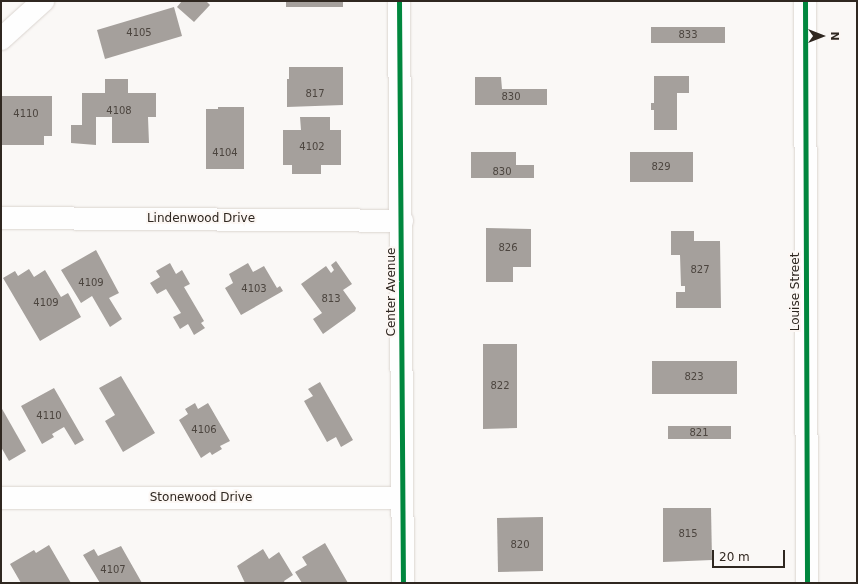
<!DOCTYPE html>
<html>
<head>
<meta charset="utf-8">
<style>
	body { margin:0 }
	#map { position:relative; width:858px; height:584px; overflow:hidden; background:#faf8f6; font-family:"DejaVu Sans",sans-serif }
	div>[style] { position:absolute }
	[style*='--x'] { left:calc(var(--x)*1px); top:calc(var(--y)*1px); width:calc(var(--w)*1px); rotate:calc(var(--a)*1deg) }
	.building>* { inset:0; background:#a5a09c }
	.roads { filter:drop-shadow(0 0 1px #dad4cf) drop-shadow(0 0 1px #dad4cf) }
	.street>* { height:22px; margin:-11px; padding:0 11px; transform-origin:11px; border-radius:11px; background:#fefefe }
	.cycleway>* { height:5px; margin:-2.5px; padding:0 2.5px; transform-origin:2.5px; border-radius:2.5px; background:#00873e }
	span { translate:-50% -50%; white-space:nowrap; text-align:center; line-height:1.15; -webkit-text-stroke:4px #fcf7f4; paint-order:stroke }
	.number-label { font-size:10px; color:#4c453f }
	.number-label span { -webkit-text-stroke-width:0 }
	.street-label { font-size:12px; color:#2f2720 }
	.frame { position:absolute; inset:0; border:2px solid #2f2720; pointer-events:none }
	.north { position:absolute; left:802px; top:16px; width:40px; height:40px; -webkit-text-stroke:3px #fcf7f4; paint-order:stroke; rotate:90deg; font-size:11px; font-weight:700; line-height:16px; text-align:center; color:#2f2720 }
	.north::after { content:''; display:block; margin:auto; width:14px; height:18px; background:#2f2720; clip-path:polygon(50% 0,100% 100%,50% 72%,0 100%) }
	.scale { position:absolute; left:712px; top:550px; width:73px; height:18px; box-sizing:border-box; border:2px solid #2f2720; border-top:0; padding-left:5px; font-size:12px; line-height:14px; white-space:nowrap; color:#2f2720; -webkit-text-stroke:3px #fcf7f4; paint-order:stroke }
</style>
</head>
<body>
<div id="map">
	<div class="building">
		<i style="clip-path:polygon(182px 1px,206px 1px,210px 5px,194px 22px,177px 7px)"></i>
		<i style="clip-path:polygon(286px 1px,343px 1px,343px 7px,286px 7px)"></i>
		<i style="clip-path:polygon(174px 7px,182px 36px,105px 59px,97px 30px)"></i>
		<i style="clip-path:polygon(651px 27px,725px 27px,725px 43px,651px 43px)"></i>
		<i style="clip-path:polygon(289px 67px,343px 67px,343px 105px,287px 107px,287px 79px,289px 79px)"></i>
		<i style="clip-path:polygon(654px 76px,689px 76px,689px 93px,677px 93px,677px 130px,654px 130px,654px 110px,651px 110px,651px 103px,654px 103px)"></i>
		<i style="clip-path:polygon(475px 77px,501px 77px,502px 89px,547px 89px,547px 105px,475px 105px)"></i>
		<i style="clip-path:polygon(105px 79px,128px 79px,128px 93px,156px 93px,156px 117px,148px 117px,149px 143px,112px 143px,112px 117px,96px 117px,96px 145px,71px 143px,71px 125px,82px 125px,82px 93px,105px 93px)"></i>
		<i style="clip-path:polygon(1px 96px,52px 96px,52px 136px,44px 136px,44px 145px,1px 145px)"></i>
		<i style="clip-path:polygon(218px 107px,244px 107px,244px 169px,206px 169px,206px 109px,218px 109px)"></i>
		<i style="clip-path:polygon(300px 117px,330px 117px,330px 130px,341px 130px,341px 165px,321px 165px,321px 174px,292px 174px,292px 165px,283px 165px,283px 130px,301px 130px)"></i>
		<i style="clip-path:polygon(471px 152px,516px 152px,516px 165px,534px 165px,534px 178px,471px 178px)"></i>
		<i style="clip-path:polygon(630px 152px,693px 152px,693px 182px,630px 182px)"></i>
		<i style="clip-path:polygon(486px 228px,531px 229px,531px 267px,513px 267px,513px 282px,486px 282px)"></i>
		<i style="clip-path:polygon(671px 231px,694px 231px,694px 241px,720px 241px,721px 308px,676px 308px,676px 292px,685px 292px,685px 286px,681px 286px,680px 255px,671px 255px)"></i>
		<i style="clip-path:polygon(96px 250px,119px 293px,109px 298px,122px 319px,110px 327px,92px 296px,81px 303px,61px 270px)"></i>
		<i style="clip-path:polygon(336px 261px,352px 284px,343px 290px,356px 308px,355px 311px,323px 334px,313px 319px,322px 313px,301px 284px,326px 266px,331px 273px,334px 270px,331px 265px)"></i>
		<i style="clip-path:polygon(170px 263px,176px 274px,182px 270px,190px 284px,184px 287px,204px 321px,201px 323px,205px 328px,194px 335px,188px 324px,180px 329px,173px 317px,181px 313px,166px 289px,157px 294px,150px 283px,160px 277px,156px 271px)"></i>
		<i style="clip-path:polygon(248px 263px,253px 272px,264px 266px,277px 288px,280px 286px,283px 291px,241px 315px,225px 288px,233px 283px,229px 274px)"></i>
		<i style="clip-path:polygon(29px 269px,34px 277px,45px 270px,61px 297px,68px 293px,81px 317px,40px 341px,3px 278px,15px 271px,18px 276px)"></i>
		<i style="clip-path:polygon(483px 344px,517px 344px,517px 428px,483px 429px)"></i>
		<i style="clip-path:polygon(652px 361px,737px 361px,737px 394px,652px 394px)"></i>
		<i style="clip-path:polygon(121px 376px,155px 433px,123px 452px,105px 421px,115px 415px,99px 388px)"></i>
		<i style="clip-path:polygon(320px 382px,353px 440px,341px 447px,336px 437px,327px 442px,304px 401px,313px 396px,308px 389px)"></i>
		<i style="clip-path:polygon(54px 388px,84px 440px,75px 445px,64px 427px,52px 434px,54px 437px,42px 444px,21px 406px)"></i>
		<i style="clip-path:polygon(195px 403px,198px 409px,208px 403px,230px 441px,220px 446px,222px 449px,212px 455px,210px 452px,201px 458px,179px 420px,188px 414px,185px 409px)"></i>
		<i style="clip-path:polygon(1px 407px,26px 451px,9px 461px,1px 447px)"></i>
		<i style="clip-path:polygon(668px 426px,731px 426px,731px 439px,668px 439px)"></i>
		<i style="clip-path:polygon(663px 508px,711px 508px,712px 560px,663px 562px)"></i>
		<i style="clip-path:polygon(543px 517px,543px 571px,498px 572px,497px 518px)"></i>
		<i style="clip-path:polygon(325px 543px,348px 583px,302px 583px,295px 572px,307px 565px,302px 557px)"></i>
		<i style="clip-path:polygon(49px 545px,71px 583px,21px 583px,10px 564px,34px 550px,36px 553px)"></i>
		<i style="clip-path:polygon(121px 546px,142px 583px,100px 583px,83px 555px,94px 549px,98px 556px)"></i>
		<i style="clip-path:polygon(263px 549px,269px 559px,279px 552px,293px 575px,284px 581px,285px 583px,245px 583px,237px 566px)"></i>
	</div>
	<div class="roads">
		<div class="street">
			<i style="--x:399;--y:1;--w:582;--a:89.61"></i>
			<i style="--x:805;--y:1;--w:582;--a:89.8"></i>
			<i style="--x:1;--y:39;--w:57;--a:-42.1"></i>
			<i style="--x:1;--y:218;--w:401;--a:0.4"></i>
			<i style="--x:1;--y:498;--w:401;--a:0"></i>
		</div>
	</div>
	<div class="cycleway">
		<i style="--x:399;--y:1;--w:582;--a:89.61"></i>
		<i style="--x:805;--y:1;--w:582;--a:89.8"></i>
	</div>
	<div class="number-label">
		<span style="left:139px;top:33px">4105</span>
		<span style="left:688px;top:35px">833</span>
		<span style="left:315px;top:94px">817</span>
		<span style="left:511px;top:97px">830</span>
		<span style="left:119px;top:111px">4108</span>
		<span style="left:26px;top:114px">4110</span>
		<span style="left:312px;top:147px">4102</span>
		<span style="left:225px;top:153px">4104</span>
		<span style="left:661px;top:167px">829</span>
		<span style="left:502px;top:172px">830</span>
		<span style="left:508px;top:248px">826</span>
		<span style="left:700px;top:270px">827</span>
		<span style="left:91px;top:283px">4109</span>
		<span style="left:254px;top:289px">4103</span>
		<span style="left:331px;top:299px">813</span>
		<span style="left:46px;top:303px">4109</span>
		<span style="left:694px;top:377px">823</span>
		<span style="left:500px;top:386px">822</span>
		<span style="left:49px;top:416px">4110</span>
		<span style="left:204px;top:430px">4106</span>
		<span style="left:699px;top:433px">821</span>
		<span style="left:688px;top:534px">815</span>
		<span style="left:520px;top:545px">820</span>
		<span style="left:113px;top:570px">4107</span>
	</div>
	<div class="street-label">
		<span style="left:201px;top:219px">Lindenwood Drive</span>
		<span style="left:392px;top:292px;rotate:-90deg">Center Avenue</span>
		<span style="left:796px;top:292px;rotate:-90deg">Louise Street</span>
		<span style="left:201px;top:498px">Stonewood Drive</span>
	</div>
	<div class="frame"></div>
	<div class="north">N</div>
	<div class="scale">20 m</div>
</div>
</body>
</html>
